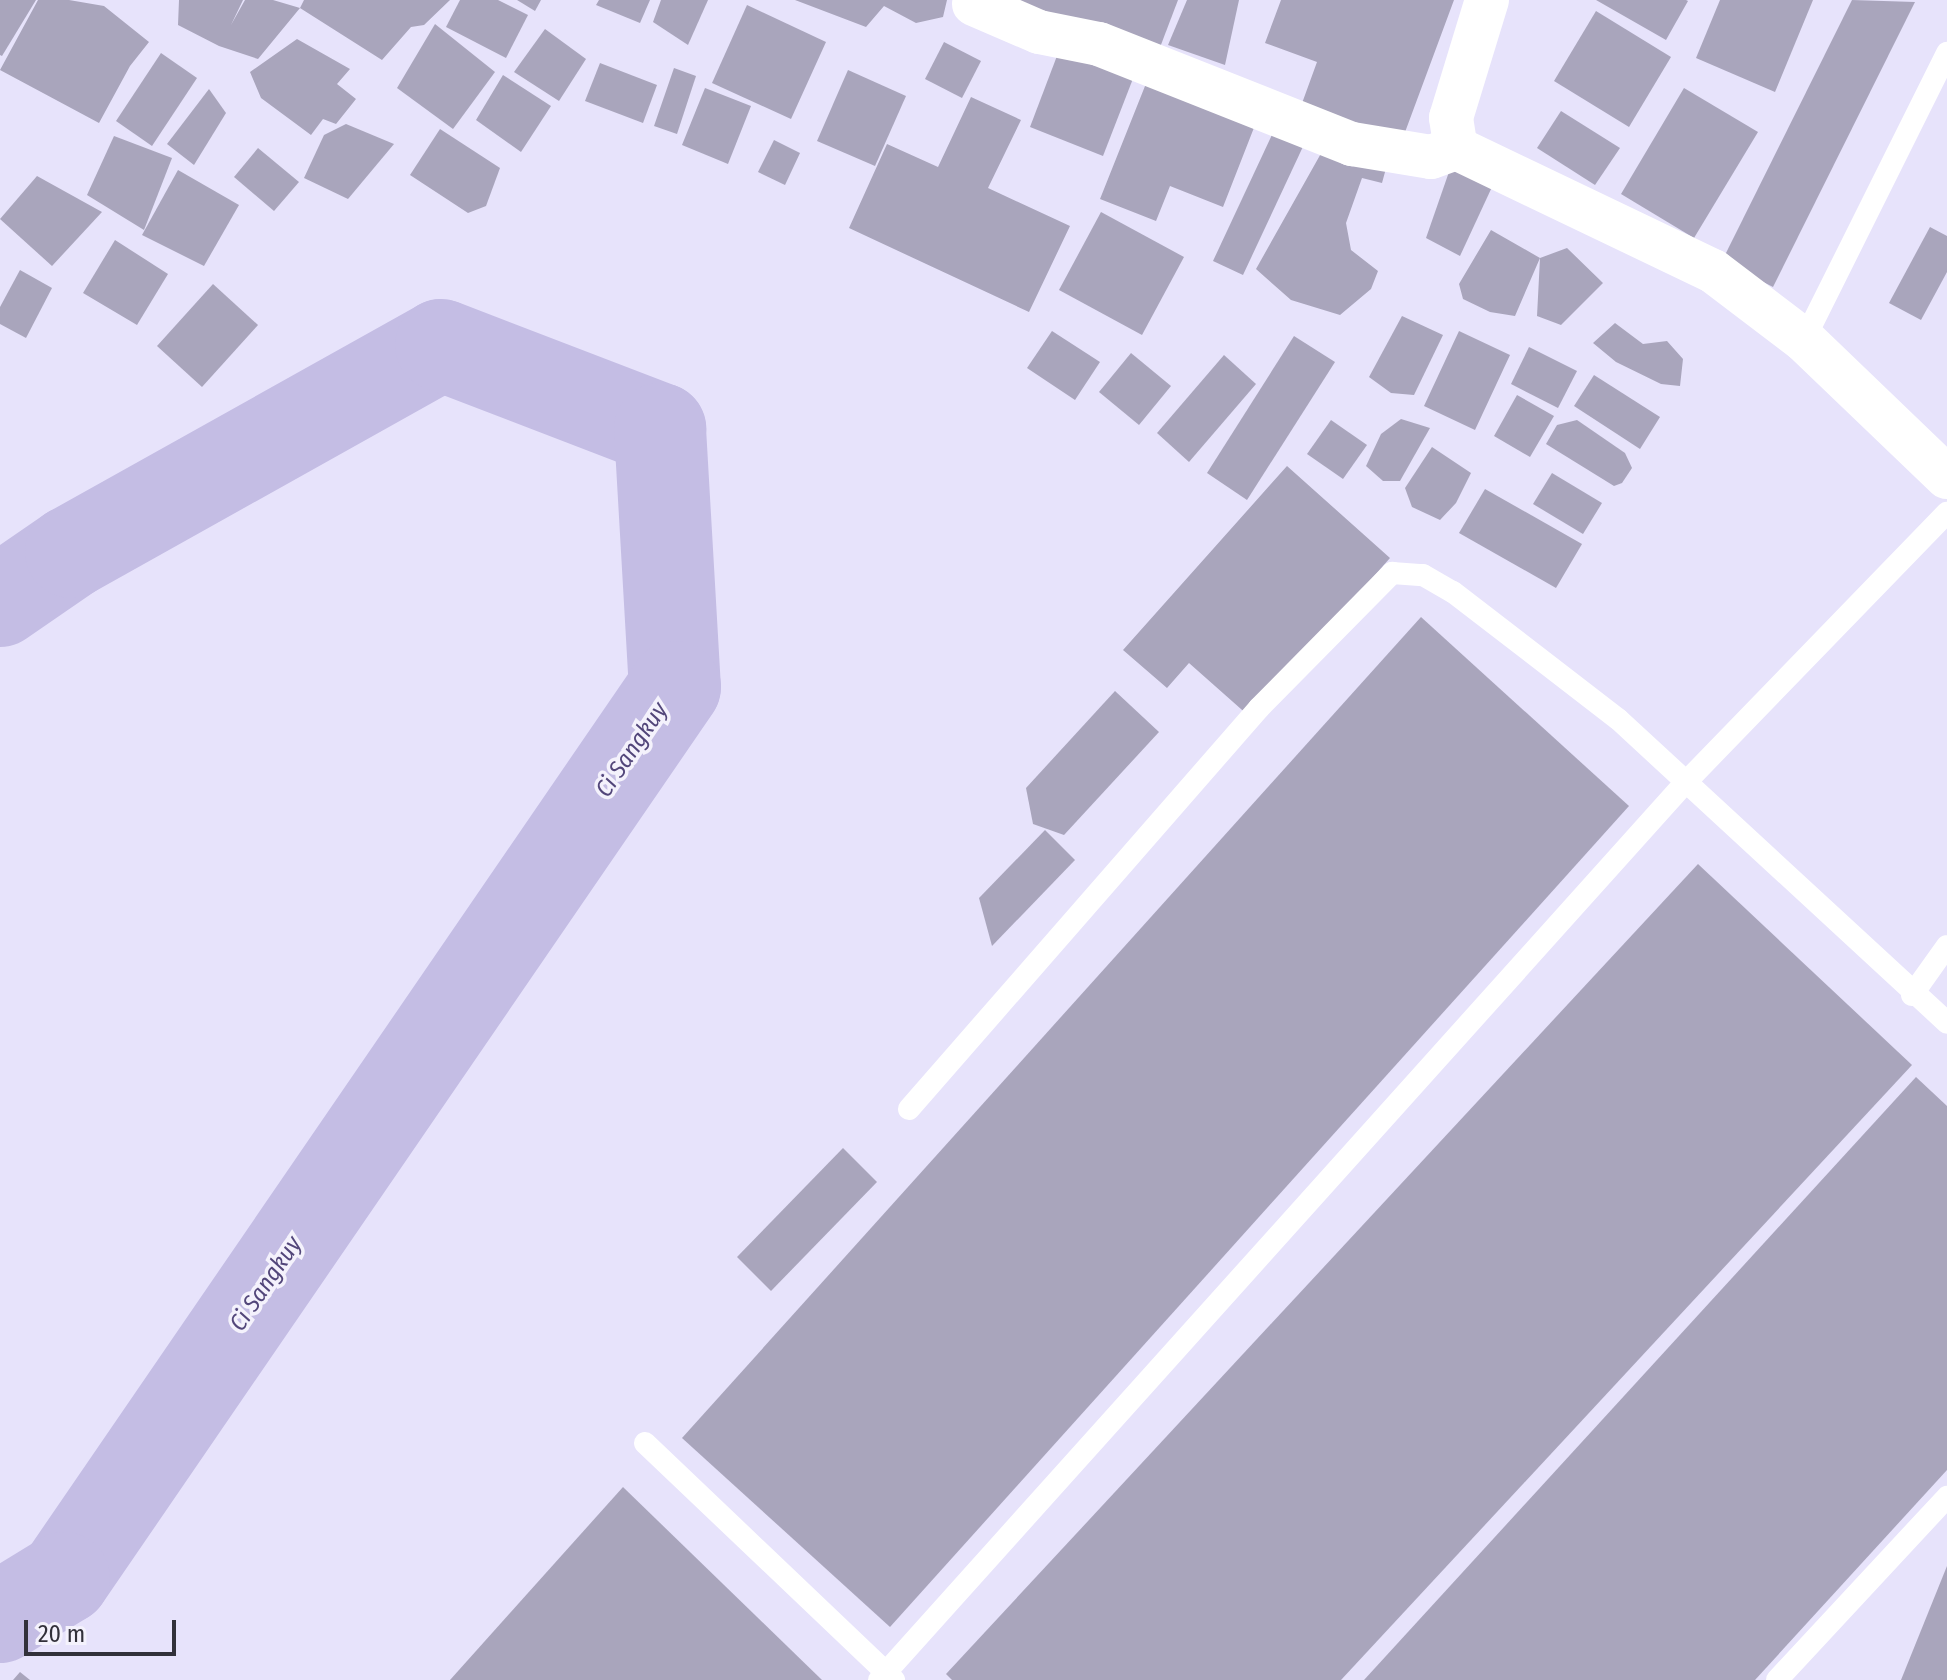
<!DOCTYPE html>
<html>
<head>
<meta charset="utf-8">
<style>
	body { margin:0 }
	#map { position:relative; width:1947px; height:1680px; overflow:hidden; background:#e7e3fb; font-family:"Fira Sans Condensed",sans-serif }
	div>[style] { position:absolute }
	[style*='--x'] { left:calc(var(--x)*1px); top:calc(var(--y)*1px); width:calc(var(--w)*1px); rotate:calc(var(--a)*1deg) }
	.river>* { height:92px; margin:-46px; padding:0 46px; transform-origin:46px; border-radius:46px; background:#c4bde4 }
	.building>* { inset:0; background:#a9a5bc }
	.service>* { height:22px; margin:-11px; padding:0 11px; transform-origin:11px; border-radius:11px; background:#fff }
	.minor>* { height:44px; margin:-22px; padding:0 22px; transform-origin:22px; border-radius:22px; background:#fff }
	.tertiary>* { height:44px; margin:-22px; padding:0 22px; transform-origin:22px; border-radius:22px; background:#fff }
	span { translate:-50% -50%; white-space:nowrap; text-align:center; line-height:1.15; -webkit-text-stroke:7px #f4f2fc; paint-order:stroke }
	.water-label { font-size:24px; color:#52467a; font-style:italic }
	.scale { position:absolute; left:24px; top:1620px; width:152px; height:36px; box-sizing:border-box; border:4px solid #32313a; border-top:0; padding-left:10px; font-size:24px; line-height:28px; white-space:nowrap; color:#32313a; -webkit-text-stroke:6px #f4f2fc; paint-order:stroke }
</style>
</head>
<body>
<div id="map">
	<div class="river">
		<i style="--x:0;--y:601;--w:86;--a:-34.6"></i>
		<i style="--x:71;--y:552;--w:424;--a:-29.2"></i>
		<i style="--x:441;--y:345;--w:235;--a:21"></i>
		<i style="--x:660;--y:429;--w:258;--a:86.7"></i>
		<i style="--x:675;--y:687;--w:1080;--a:124.44"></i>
		<i style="--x:64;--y:1578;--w:75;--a:148.6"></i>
	</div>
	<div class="building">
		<i style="clip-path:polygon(0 0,36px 0,2px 56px,0 55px)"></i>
		<i style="clip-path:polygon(38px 0,69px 0,104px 6px,149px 42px,130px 66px,99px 123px,0 70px)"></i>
		<i style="clip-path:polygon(179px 0,243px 0,231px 25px,245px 0,273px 0,300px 8px,258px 59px,219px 46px,178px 25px)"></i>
		<i style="clip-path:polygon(304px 0,450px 0,424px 25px,411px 27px,382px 60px,300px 8px)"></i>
		<i style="clip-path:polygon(460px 0,498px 0,528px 15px,506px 58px,446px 27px)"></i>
		<i style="clip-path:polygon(517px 0,541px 0,535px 11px)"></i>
		<i style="clip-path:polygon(599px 0,650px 0,640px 23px,596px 5px)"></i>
		<i style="clip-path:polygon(661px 0,708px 0,688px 45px,653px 22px)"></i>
		<i style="clip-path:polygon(795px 0,947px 0,943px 17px,916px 23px,884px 6px,866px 27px)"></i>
		<i style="clip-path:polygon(1005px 0,1178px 0,1159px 50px)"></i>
		<i style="clip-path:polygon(1187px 0,1239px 0,1225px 65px,1168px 45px)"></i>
		<i style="clip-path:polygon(1281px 0,1454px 0,1401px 143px,1301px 106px,1317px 62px,1265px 43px)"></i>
		<i style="clip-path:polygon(1596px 0,1686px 0,1688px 1px,1666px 40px)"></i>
		<i style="clip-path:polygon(1720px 0,1813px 0,1775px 92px,1696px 58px)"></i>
		<i style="clip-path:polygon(1852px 0,1915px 2px,1773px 287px,1722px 261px)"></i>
		<i style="clip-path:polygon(747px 5px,826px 42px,791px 119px,712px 83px)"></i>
		<i style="clip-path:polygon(1596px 11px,1671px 57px,1629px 127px,1554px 81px)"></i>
		<i style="clip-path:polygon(435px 24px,495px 72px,453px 129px,397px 88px)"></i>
		<i style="clip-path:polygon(545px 29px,586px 59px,559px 101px,514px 72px)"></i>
		<i style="clip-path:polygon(297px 39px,350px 69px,337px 84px,356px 99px,336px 124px,323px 119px,311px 135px,261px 98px,250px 72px)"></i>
		<i style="clip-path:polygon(944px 42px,981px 61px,962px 98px,925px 79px)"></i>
		<i style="clip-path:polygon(1060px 48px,1134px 76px,1103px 156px,1030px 127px)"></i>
		<i style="clip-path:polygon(161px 53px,197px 78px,152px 146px,116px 121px)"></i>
		<i style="clip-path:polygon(600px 63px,657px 85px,643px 123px,585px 101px)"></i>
		<i style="clip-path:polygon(674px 68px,696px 76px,677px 134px,654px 126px)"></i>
		<i style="clip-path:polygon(848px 70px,906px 96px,875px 166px,817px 141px)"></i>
		<i style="clip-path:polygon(503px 75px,551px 106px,521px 152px,476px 120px)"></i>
		<i style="clip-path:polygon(1149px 76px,1257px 120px,1223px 207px,1170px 186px,1156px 221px,1100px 199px)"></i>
		<i style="clip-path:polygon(705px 88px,751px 106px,728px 164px,682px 145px)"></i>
		<i style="clip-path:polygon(1684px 88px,1758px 132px,1694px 238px,1621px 194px)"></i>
		<i style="clip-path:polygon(209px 89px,226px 113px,194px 165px,167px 144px)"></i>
		<i style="clip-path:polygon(971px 97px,1021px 120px,988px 188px,1070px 226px,1029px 312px,849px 228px,887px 144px,938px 167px)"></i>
		<i style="clip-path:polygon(1561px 111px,1620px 148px,1595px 185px,1537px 148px)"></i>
		<i style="clip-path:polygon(346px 124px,394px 144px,348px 199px,304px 178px,324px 135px)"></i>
		<i style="clip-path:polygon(1277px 124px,1307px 138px,1243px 275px,1213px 261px)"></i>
		<i style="clip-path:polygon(440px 129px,500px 168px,486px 206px,468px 213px,410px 175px)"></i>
		<i style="clip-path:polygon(114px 136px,172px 158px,144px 230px,87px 195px)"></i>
		<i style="clip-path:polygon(774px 140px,800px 153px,785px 185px,758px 172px)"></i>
		<i style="clip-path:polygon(1328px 141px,1388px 161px,1382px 183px,1362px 178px,1346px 223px,1351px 250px,1378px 271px,1371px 289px,1340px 315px,1291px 300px,1256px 269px)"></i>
		<i style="clip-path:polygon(258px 148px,299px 182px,274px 211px,234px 177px)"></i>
		<i style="clip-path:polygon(1450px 169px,1492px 187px,1460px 256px,1426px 238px)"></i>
		<i style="clip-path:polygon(178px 170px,239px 205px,204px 266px,142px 235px)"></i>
		<i style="clip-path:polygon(37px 176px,102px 212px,52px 266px,0 219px)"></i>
		<i style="clip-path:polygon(1101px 212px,1184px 257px,1142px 335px,1059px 290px)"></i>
		<i style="clip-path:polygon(1930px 227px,1947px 236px,1947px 272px,1921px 320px,1889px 303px)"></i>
		<i style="clip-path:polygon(1491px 230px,1540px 258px,1567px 248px,1603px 283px,1561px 325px,1537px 316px,1540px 258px,1515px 316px,1490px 312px,1463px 299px,1459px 284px)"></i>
		<i style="clip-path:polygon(115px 240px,168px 274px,137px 325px,83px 293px)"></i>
		<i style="clip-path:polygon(20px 270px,52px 288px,26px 338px,0 324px,0 307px)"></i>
		<i style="clip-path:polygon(213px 284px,258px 325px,202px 387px,157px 346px)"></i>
		<i style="clip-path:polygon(1402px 316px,1443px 335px,1414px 395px,1391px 393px,1369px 377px)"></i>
		<i style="clip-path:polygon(1615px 323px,1643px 344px,1667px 341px,1683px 359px,1680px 386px,1661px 384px,1616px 362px,1593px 343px)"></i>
		<i style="clip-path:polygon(1052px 331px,1100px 362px,1075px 400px,1027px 368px)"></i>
		<i style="clip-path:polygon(1459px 331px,1510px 355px,1475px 430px,1424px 406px)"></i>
		<i style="clip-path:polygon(1294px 336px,1335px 362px,1247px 500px,1207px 473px)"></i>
		<i style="clip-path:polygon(1529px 347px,1577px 371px,1558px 408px,1511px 384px)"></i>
		<i style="clip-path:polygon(1131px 353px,1171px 386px,1139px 425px,1099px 392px)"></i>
		<i style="clip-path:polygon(1224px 355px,1256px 384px,1189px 462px,1157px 433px)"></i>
		<i style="clip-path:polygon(1594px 375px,1660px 417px,1640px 449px,1574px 406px)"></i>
		<i style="clip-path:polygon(1517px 395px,1554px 416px,1530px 457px,1494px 436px)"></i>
		<i style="clip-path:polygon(1401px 419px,1430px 428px,1400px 481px,1383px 481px,1366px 466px,1381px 434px)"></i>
		<i style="clip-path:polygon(1331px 420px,1367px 445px,1343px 479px,1307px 454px)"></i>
		<i style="clip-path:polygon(1577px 420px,1625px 453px,1632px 468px,1622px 483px,1614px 486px,1546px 444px,1557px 425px)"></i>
		<i style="clip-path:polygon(1432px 447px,1471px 473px,1456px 503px,1440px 520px,1412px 507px,1405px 488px)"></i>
		<i style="clip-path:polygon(1287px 466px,1390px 558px,1250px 717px,1189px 663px,1167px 688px,1123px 650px)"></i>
		<i style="clip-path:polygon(1552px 473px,1602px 503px,1583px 534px,1533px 504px)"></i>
		<i style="clip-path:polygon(1485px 489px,1582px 544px,1556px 588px,1459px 533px)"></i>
		<i style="clip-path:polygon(1421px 617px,1629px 806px,890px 1627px,682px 1438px)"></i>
		<i style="clip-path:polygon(1115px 691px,1159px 732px,1064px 835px,1033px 824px,1026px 788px)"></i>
		<i style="clip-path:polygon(1045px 830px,1075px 860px,992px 946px,979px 898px)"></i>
		<i style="clip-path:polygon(1698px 864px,1912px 1065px,1341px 1680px,952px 1680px,946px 1674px)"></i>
		<i style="clip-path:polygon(1916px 1077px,1947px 1106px,1947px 1470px,1755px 1680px,1364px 1680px)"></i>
		<i style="clip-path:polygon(843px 1148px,877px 1182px,771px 1291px,737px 1257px)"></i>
		<i style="clip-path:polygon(623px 1487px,822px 1680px,450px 1680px)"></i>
		<i style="clip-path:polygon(1947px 1566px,1947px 1680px,1901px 1680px)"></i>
		<i style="clip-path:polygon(20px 1672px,30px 1680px,13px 1680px)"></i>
	</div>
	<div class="service">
		<i style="--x:1804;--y:340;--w:321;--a:-63.5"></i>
		<i style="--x:1912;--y:995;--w:60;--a:-54.5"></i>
		<i style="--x:909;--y:1109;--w:532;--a:-48.88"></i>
		<i style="--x:1259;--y:708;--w:190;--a:-45.4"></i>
		<i style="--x:1392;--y:573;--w:31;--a:4"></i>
		<i style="--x:1423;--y:575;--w:34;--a:30"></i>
		<i style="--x:1453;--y:592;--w:208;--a:37.6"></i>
		<i style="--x:1618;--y:719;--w:448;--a:42.7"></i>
		<i style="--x:645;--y:1443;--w:344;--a:43.6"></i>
		<i style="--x:879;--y:1680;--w:1207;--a:-48.06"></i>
		<i style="--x:1686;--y:782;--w:375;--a:-45.9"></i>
		<i style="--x:1777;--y:1680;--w:250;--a:-47.1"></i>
	</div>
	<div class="minor">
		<i style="--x:974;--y:4;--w:71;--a:23.3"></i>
		<i style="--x:1039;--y:32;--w:61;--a:11.3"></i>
		<i style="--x:1099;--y:44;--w:272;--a:21.6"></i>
		<i style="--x:1352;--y:144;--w:80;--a:9.3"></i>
		<i style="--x:1431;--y:157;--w:27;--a:-20"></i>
	</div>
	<div class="tertiary">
		<i style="--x:1487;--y:0;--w:123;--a:107"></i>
		<i style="--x:1451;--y:118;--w:30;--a:81"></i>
		<i style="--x:1456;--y:148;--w:285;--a:25.6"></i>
		<i style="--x:1713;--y:271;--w:114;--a:37.2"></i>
		<i style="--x:1804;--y:340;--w:198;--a:43.8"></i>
	</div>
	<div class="water-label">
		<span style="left:632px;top:750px;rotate:-56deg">Ci Sangkuy</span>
		<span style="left:266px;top:1284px;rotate:-56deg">Ci Sangkuy</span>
	</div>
	<div class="scale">20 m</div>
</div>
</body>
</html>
